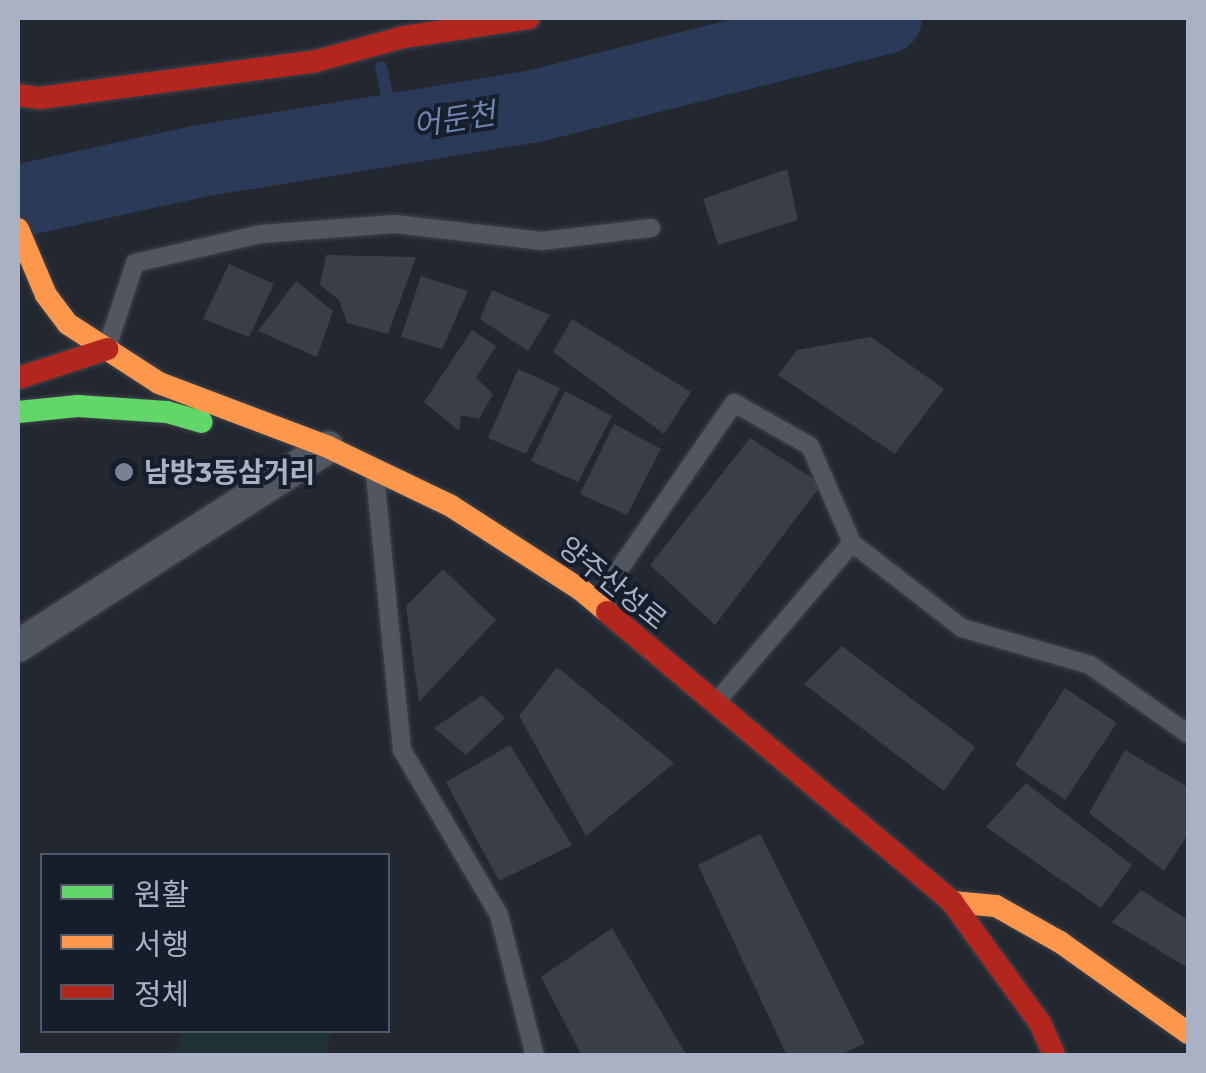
<!DOCTYPE html>
<html>
<head>
<meta charset="utf-8">
<style>
	body { margin:0 }
	#map { position:relative; width:1206px; height:1073px; overflow:hidden; background:#232730; font-family:Montserrat,"Noto Sans KR",sans-serif }
	div>[style] { position:absolute }
	[style*='--x'] { left:calc(var(--x)*1px); top:calc(var(--y)*1px); width:calc(var(--w)*1px); rotate:calc(var(--a)*1deg) }
	.green>* { inset:0; background:#203136 }
	.stream>* { height:12px; margin:-6px; padding:0 6px; transform-origin:6px; border-radius:6px; background:#2b3a59 }
	.river>* { height:72px; margin:-36px; padding:0 36px; transform-origin:36px; border-radius:36px; background:#2b3a59 }
	.building>* { inset:0; background:#3a3e47 }
	.roads { filter:drop-shadow(0 0 2px #3f424a) drop-shadow(0 0 2px #3f424a) }
	.lane>* { height:18px; margin:-9px; padding:0 9px; transform-origin:9px; border-radius:9px; background:#515660 }
	.street>* { height:32px; margin:-16px; padding:0 16px; transform-origin:16px; border-radius:16px; background:#515660 }
	.fast>* { height:22px; margin:-11px; padding:0 11px; transform-origin:11px; border-radius:11px; background:#63d668 }
	.slow>* { height:22px; margin:-11px; padding:0 11px; transform-origin:11px; border-radius:11px; background:#ff974d }
	.jam>* { height:22px; margin:-11px; padding:0 11px; transform-origin:11px; border-radius:11px; background:#b3261e }
	.dots>* { width:28px; height:28px; translate:-50% -50%; box-sizing:border-box; border:5px solid #161d2b; border-radius:50% }
	span { translate:-50% -50%; white-space:nowrap; text-align:center; line-height:1.15; -webkit-text-stroke:8px #161d2b; paint-order:stroke }
	.poi-label { font-size:28px; color:#a9b1c5; font-weight:700 }
	.left { translate:0 -50%; text-align:left }
	.street-label { font-size:28px; color:#a9b1c5 }
	.water-label { font-size:30px; color:#6f85b0; font-style:italic }
	.frame { position:absolute; inset:0; border:20px solid #a9b1c5; pointer-events:none }
	.legend { position:absolute; left:40px; top:853px; width:350px; height:180px; box-sizing:border-box; background:#161d2b; border:2px solid #515869; margin:0; padding:12px 18px; list-style:none; font-size:30px; color:#a9b1c5 }
	.legend li { display:flex; align-items:center; gap:20px; height:50px }
	.legend b { width:50px; border:2px solid #515869 }
</style>
</head>
<body>
<div id="map">
	<div class="green">
		<i style="clip-path:polygon(183px 1031px,183px 1030px,331px 1031px,326px 1055px,173px 1055px)"></i>
	</div>
	<div class="stream">
		<i style="--x:381;--y:67;--w:64;--a:77.3"></i>
	</div>
	<div class="river">
		<i style="--x:18;--y:201;--w:186;--a:-12.4"></i>
		<i style="--x:200;--y:161;--w:335;--a:-9.3"></i>
		<i style="--x:531;--y:107;--w:366;--a:-14.1"></i>
	</div>
	<div class="building">
		<i style="clip-path:polygon(787px 169px,798px 220px,718px 245px,703px 199px)"></i>
		<i style="clip-path:polygon(326px 255px,416px 257px,388px 334px,347px 323px,339px 300px,320px 285px)"></i>
		<i style="clip-path:polygon(229px 264px,274px 284px,249px 337px,203px 319px)"></i>
		<i style="clip-path:polygon(421px 276px,468px 291px,442px 349px,401px 337px)"></i>
		<i style="clip-path:polygon(296px 281px,333px 311px,317px 357px,258px 331px)"></i>
		<i style="clip-path:polygon(492px 290px,550px 315px,528px 351px,480px 319px)"></i>
		<i style="clip-path:polygon(572px 319px,691px 392px,664px 434px,553px 352px)"></i>
		<i style="clip-path:polygon(472px 330px,496px 346px,476px 378px,493px 394px,479px 419px,461px 415px,459px 431px,424px 402px)"></i>
		<i style="clip-path:polygon(871px 337px,944px 389px,895px 454px,778px 375px,797px 350px)"></i>
		<i style="clip-path:polygon(518px 369px,560px 388px,526px 454px,488px 438px)"></i>
		<i style="clip-path:polygon(565px 391px,612px 416px,578px 482px,531px 461px)"></i>
		<i style="clip-path:polygon(614px 424px,661px 449px,627px 515px,580px 494px)"></i>
		<i style="clip-path:polygon(750px 438px,822px 484px,715px 625px,650px 565px)"></i>
		<i style="clip-path:polygon(443px 569px,496px 620px,419px 702px,406px 606px)"></i>
		<i style="clip-path:polygon(842px 646px,975px 747px,944px 791px,804px 684px)"></i>
		<i style="clip-path:polygon(557px 667px,674px 763px,586px 836px,519px 716px)"></i>
		<i style="clip-path:polygon(1065px 688px,1117px 723px,1065px 800px,1015px 765px)"></i>
		<i style="clip-path:polygon(482px 695px,505px 718px,466px 755px,434px 728px)"></i>
		<i style="clip-path:polygon(510px 745px,572px 845px,499px 881px,446px 782px)"></i>
		<i style="clip-path:polygon(1125px 750px,1188px 787px,1188px 834px,1164px 871px,1089px 813px)"></i>
		<i style="clip-path:polygon(1026px 783px,1132px 865px,1101px 908px,986px 827px)"></i>
		<i style="clip-path:polygon(760px 834px,865px 1043px,839px 1056px,787px 1056px,698px 865px)"></i>
		<i style="clip-path:polygon(1141px 890px,1188px 920px,1188px 968px,1112px 922px)"></i>
		<i style="clip-path:polygon(612px 928px,687px 1056px,582px 1056px,541px 977px)"></i>
	</div>
	<div class="roads">
		<div class="lane">
			<i style="--x:107;--y:348;--w:89;--a:-71.8"></i>
			<i style="--x:135;--y:263;--w:129;--a:-13"></i>
			<i style="--x:261;--y:234;--w:134;--a:-4.3"></i>
			<i style="--x:395;--y:224;--w:148;--a:6.6"></i>
			<i style="--x:542;--y:241;--w:110;--a:-6.8"></i>
			<i style="--x:375;--y:475;--w:276;--a:84.4"></i>
			<i style="--x:402;--y:750;--w:191;--a:59.5"></i>
			<i style="--x:499;--y:915;--w:146;--a:75.7"></i>
			<i style="--x:598;--y:600;--w:239;--a:-55.4"></i>
			<i style="--x:734;--y:403;--w:87;--a:29.5"></i>
			<i style="--x:810;--y:446;--w:106;--a:66.6"></i>
			<i style="--x:852;--y:543;--w:139;--a:37.7"></i>
			<i style="--x:962;--y:628;--w:133;--a:16.1"></i>
			<i style="--x:1090;--y:665;--w:120;--a:35.1"></i>
			<i style="--x:718;--y:700;--w:206;--a:-49.5"></i>
		</div>
		<div class="street">
			<i style="--x:18;--y:646;--w:368;--a:-32.7"></i>
		</div>
		<div class="fast">
			<i style="--x:18;--y:412;--w:60;--a:-5.7"></i>
			<i style="--x:78;--y:406;--w:89;--a:3.9"></i>
			<i style="--x:167;--y:412;--w:36;--a:16"></i>
		</div>
		<div class="slow">
			<i style="--x:18;--y:229;--w:72;--a:67"></i>
			<i style="--x:46;--y:295;--w:36;--a:53"></i>
			<i style="--x:68;--y:324;--w:108;--a:33"></i>
			<i style="--x:159;--y:383;--w:181;--a:20.7"></i>
			<i style="--x:328;--y:447;--w:136;--a:25.6"></i>
			<i style="--x:451;--y:506;--w:153;--a:32.8"></i>
			<i style="--x:580;--y:589;--w:35;--a:40"></i>
			<i style="--x:952;--y:902;--w:44;--a:5.2"></i>
			<i style="--x:996;--y:906;--w:73;--a:29.4"></i>
			<i style="--x:1060;--y:942;--w:157;--a:35.4"></i>
		</div>
		<div class="jam">
			<i style="--x:18;--y:95;--w:22;--a:8"></i>
			<i style="--x:40;--y:98;--w:278;--a:-7.6"></i>
			<i style="--x:316;--y:61;--w:91;--a:-15.3"></i>
			<i style="--x:404;--y:37;--w:126;--a:-8.6"></i>
			<i style="--x:18;--y:378;--w:94;--a:-18"></i>
			<i style="--x:607;--y:612;--w:451;--a:40"></i>
			<i style="--x:952;--y:902;--w:150;--a:54"></i>
			<i style="--x:1040;--y:1023;--w:36;--a:66"></i>
		</div>
	</div>
	<div class="dots">
		<i style="left:124px;top:472px;background:#7a8191"></i>
	</div>
	<div class="poi-label">
		<span class="left" style="left:144px;top:472px">남방3동삼거리</span>
	</div>
	<div class="street-label">
		<span style="left:613px;top:583px;rotate:39deg">양주산성로</span>
	</div>
	<div class="water-label">
		<span style="left:454px;top:120px;rotate:-9deg">어둔천</span>
	</div>
	<div class="frame"></div>
	<ul class="legend">
	<li><b style="height:12px;background:#63d668"></b>원활</li>
	<li><b style="height:12px;background:#ff974d"></b>서행</li>
	<li><b style="height:12px;background:#b3261e"></b>정체</li>
	</ul>
</div>
</body>
</html>
